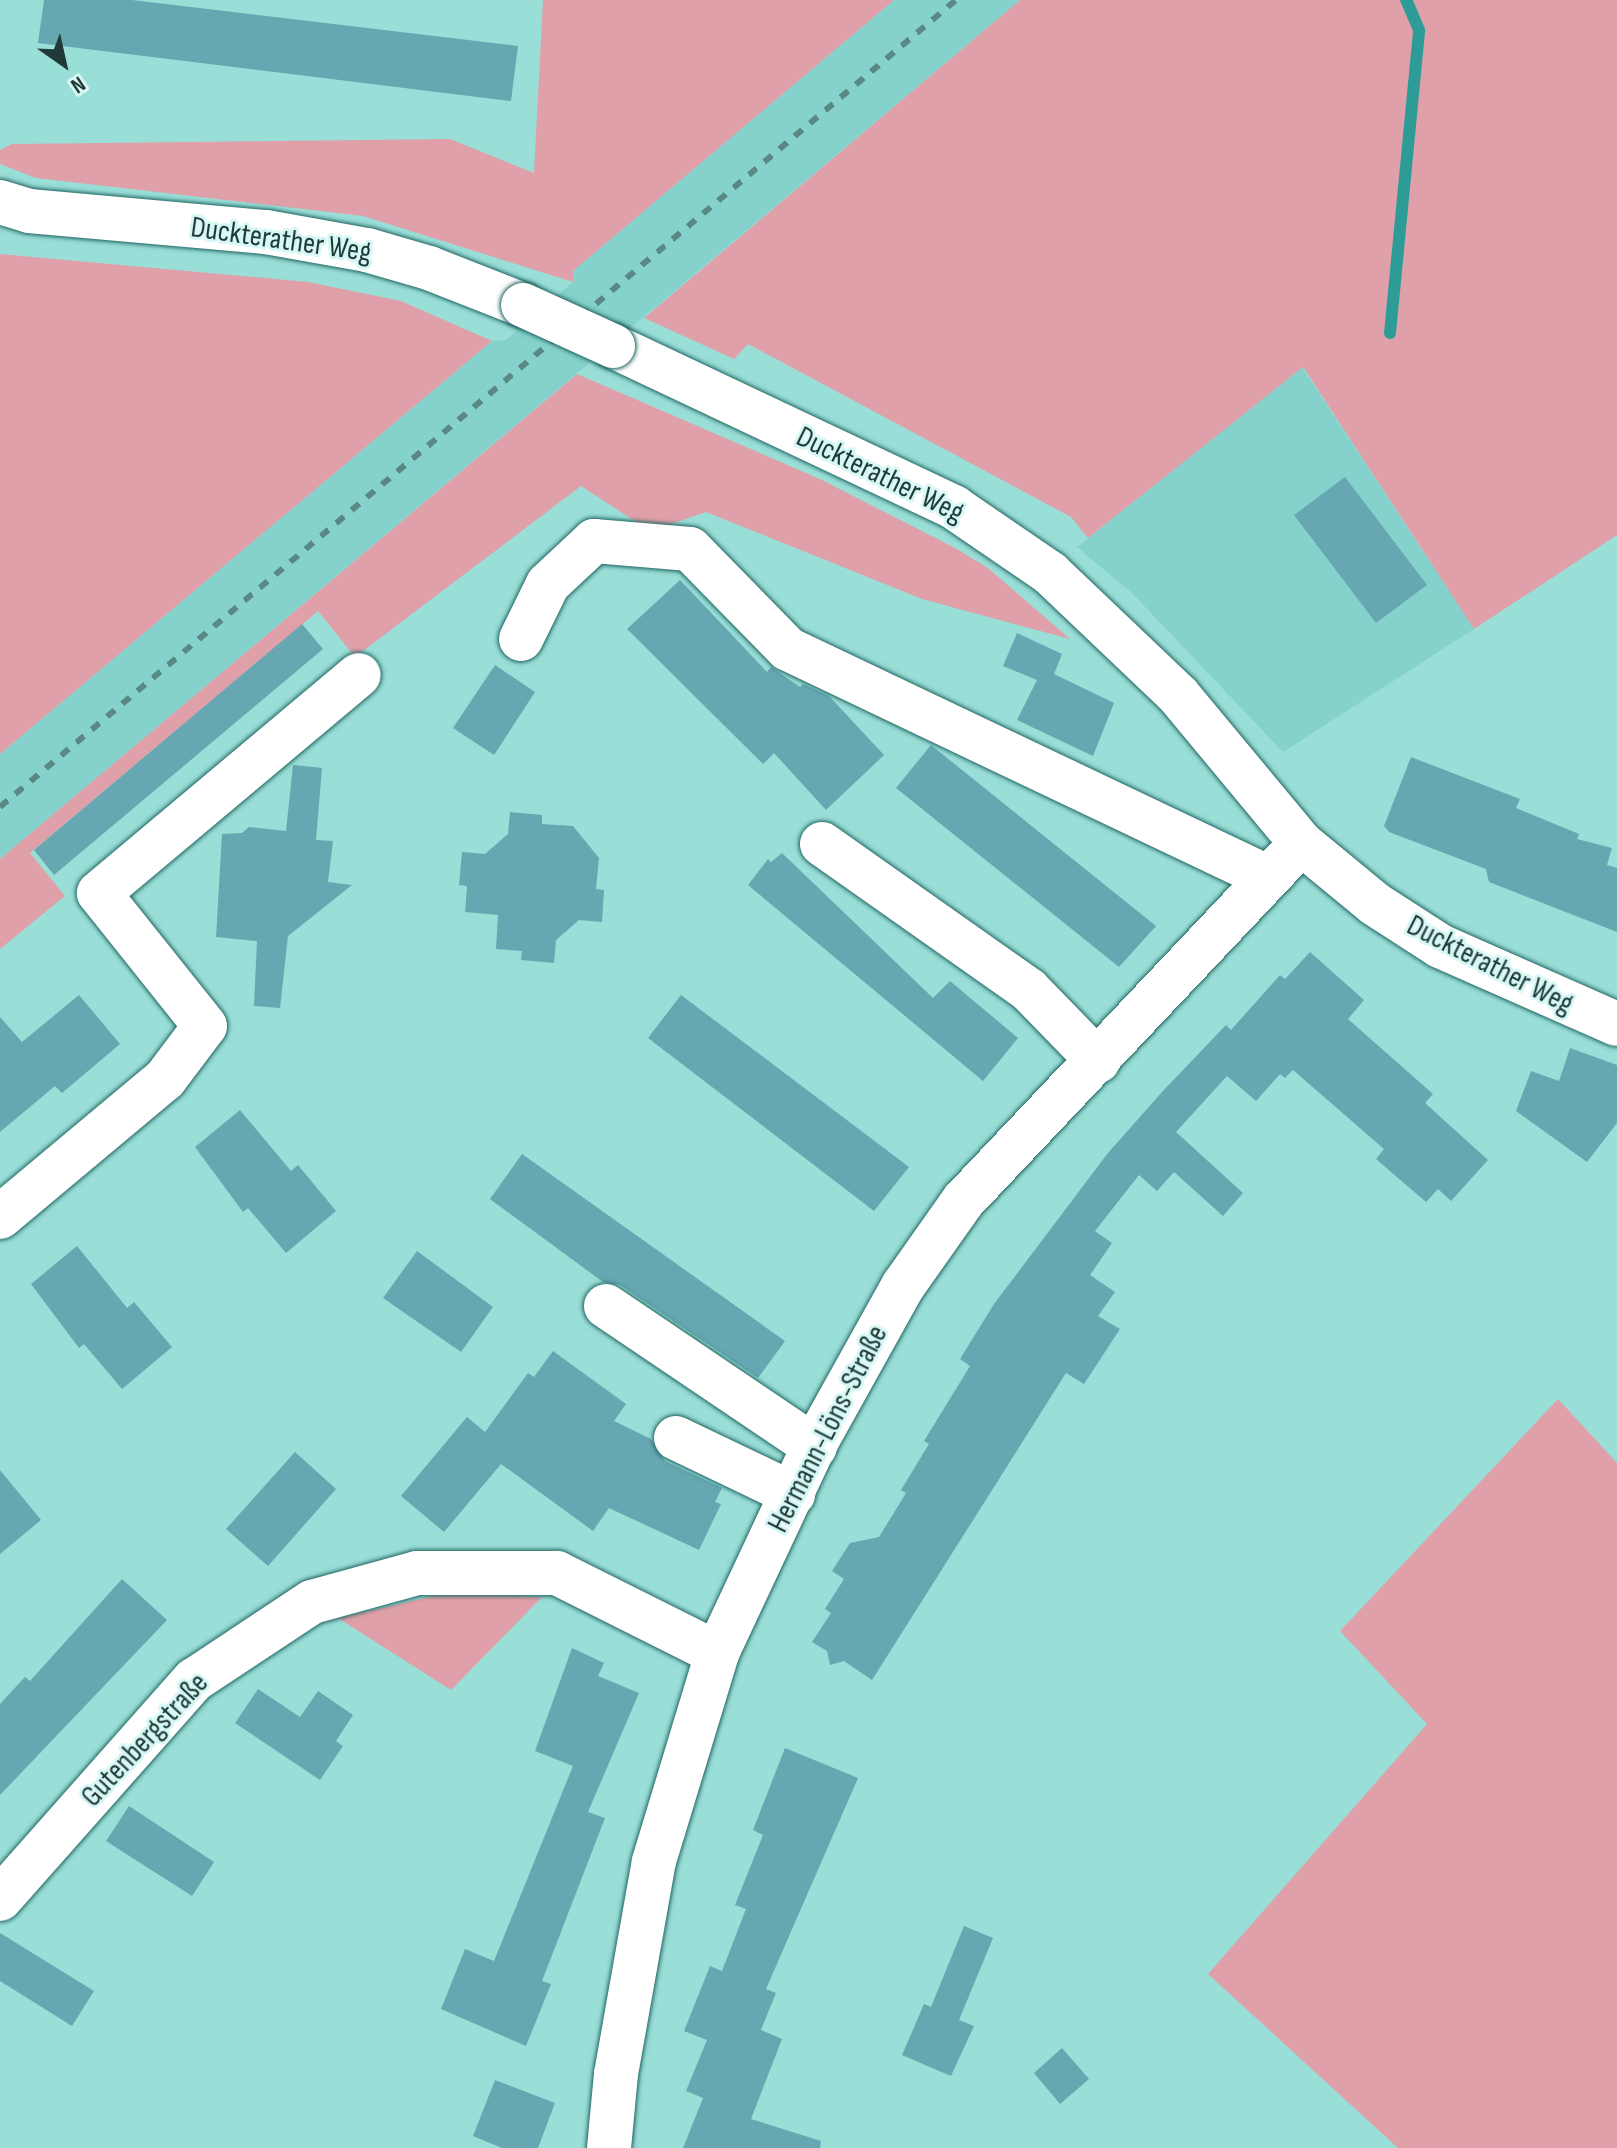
<!DOCTYPE html>
<html>
<head>
<meta charset="utf-8">
<style>
	body { margin:0 }
	#map { position:relative; width:1617px; height:2148px; overflow:hidden; background:#9aded8; font-family:"Sofia Sans Condensed",sans-serif }
	div>[style] { position:absolute }
	[style*='--x'] { left:calc(var(--x)*1px); top:calc(var(--y)*1px); width:calc(var(--w)*1px); rotate:calc(var(--a)*1deg) }
	.built>* { inset:0; background:#85d2cc }
	.green>* { inset:0; background:#e0a0a9 }
	.stream>* { height:12px; margin:-6px; padding:0 6px; transform-origin:6px; border-radius:6px; background:#2d9c96 }
	.building>* { inset:0; background:#66a7b2 }
	.roads { filter:drop-shadow(0 0 2px #216662) drop-shadow(0 0 2px #216662) }
	.minor>* { height:44px; margin:-22px; padding:0 22px; transform-origin:22px; border-radius:22px; background:#fff }
	.rail>* { height:6px; margin-top:-3px; transform-origin:0; background:repeating-linear-gradient(90deg,#5a8985 0 10px,transparent 0 20px) }
	.bridges { filter:drop-shadow(0 0 2px #216662) drop-shadow(0 0 2px #216662) }
	.minor-bridge>* { height:44px; margin:-22px; padding:0 22px; transform-origin:22px; border-radius:22px; background:#fff }
	span { translate:-50% -50%; white-space:nowrap; text-align:center; line-height:1.15; -webkit-text-stroke:6px #d7f7f4; paint-order:stroke }
	.street-label { font-size:30px; color:#1f3a38 }
	.north { position:absolute; left:24px; top:24px; width:80px; height:80px; -webkit-text-stroke:6px #d7f7f4; paint-order:stroke; rotate:146deg; font-size:22px; font-weight:700; line-height:32px; text-align:center; color:#1f3a38 }
	.north::after { content:''; display:block; margin:auto; width:28px; height:36px; background:#1f3a38; clip-path:polygon(50% 0,100% 100%,50% 72%,0 100%) }
</style>
</head>
<body>
<div id="map">
	<div class="built">
		<i style="clip-path:polygon(894px 0,1020px 0,0 859px,0 754px,492px 341px,506px 340px,573px 282px,573px 271px)"></i>
		<i style="clip-path:polygon(1302px 367px,1474px 629px,1283px 752px,1132px 593px,1077px 547px)"></i>
	</div>
	<div class="green">
		<i style="clip-path:polygon(543px 0,894px 0,573px 271px,573px 282px,363px 216px,36px 178px,0 164px,0 150px,12px 144px,450px 139px,534px 173px)"></i>
		<i style="clip-path:polygon(1020px 0,1617px 0,1617px 535px,1474px 629px,1303px 367px,1088px 538px,1071px 517px,748px 344px,734px 359px,644px 318px)"></i>
		<i style="clip-path:polygon(0 254px,308px 282px,401px 301px,492px 341px,0 754px)"></i>
		<i style="clip-path:polygon(577px 374px,820px 479px,955px 548px,988px 568px,1070px 639px,922px 599px,706px 512px,650px 531px,581px 486px,355px 657px,318px 611px,30px 853px,65px 896px,0 949px,0 859px)"></i>
		<i style="clip-path:polygon(1558px 1399px,1617px 1463px,1617px 2148px,1398px 2148px,1208px 1974px,1427px 1724px,1340px 1631px)"></i>
		<i style="clip-path:polygon(447px 1593px,542px 1597px,451px 1690px,338px 1618px)"></i>
	</div>
	<div class="stream">
		<i style="--x:1390;--y:333;--w:304;--a:-84.5"></i>
		<i style="--x:1419;--y:30;--w:33;--a:-113"></i>
	</div>
	<div class="building">
		<i style="clip-path:polygon(44px 0,132px 0,518px 46px,511px 101px,38px 43px)"></i>
		<i style="clip-path:polygon(1345px 477px,1427px 585px,1376px 623px,1294px 515px)"></i>
		<i style="clip-path:polygon(680px 580px,767px 672px,771px 667px,800px 687px,803px 684px,829px 696px,884px 755px,826px 810px,774px 753px,763px 764px,627px 629px)"></i>
		<i style="clip-path:polygon(302px 624px,323px 649px,54px 875px,34px 850px)"></i>
		<i style="clip-path:polygon(1017px 633px,1062px 654px,1054px 674px,1114px 703px,1093px 756px,1017px 720px,1037px 680px,1003px 666px)"></i>
		<i style="clip-path:polygon(495px 665px,535px 692px,494px 755px,453px 728px)"></i>
		<i style="clip-path:polygon(931px 745px,1156px 926px,1119px 967px,896px 788px)"></i>
		<i style="clip-path:polygon(1411px 757px,1520px 799px,1516px 808px,1579px 834px,1577px 839px,1612px 848px,1607px 865px,1617px 868px,1617px 932px,1489px 882px,1486px 869px,1389px 832px,1384px 826px)"></i>
		<i style="clip-path:polygon(293px 765px,322px 768px,316px 840px,333px 841px,328px 882px,352px 885px,288px 936px,280px 1008px,254px 1006px,257px 941px,216px 937px,222px 834px,242px 833px,249px 827px,286px 831px)"></i>
		<i style="clip-path:polygon(510px 812px,542px 815px,542px 824px,573px 826px,599px 858px,596px 889px,604px 890px,602px 922px,579px 920px,556px 940px,554px 963px,521px 960px,522px 951px,496px 949px,498px 915px,465px 912px,467px 886px,459px 885px,462px 852px,485px 854px,508px 834px)"></i>
		<i style="clip-path:polygon(782px 853px,933px 998px,950px 981px,1018px 1038px,983px 1081px,748px 885px,768px 859px,771px 862px)"></i>
		<i style="clip-path:polygon(1310px 952px,1364px 1000px,1348px 1019px,1433px 1094px,1425px 1103px,1488px 1160px,1451px 1201px,1438px 1189px,1426px 1202px,1376px 1159px,1384px 1149px,1293px 1070px,1285px 1078px,1280px 1074px,1256px 1101px,1227px 1076px,1176px 1132px,1243px 1193px,1223px 1216px,1174px 1172px,1157px 1191px,1139px 1175px,1095px 1231px,1112px 1243px,1090px 1275px,1115px 1292px,1098px 1316px,1120px 1329px,1084px 1384px,1066px 1373px,872px 1680px,844px 1661px,830px 1665px,827px 1651px,812px 1642px,831px 1613px,825px 1609px,844px 1579px,832px 1571px,850px 1543px,879px 1537px,906px 1493px,901px 1490px,929px 1444px,924px 1441px,970px 1366px,960px 1359px,994px 1304px,1108px 1153px,1162px 1092px,1226px 1025px,1231px 1030px,1280px 975px,1285px 979px)"></i>
		<i style="clip-path:polygon(79px 995px,120px 1044px,62px 1093px,55px 1086px,0 1132px,0 1017px,22px 1042px)"></i>
		<i style="clip-path:polygon(681px 995px,909px 1167px,874px 1211px,648px 1038px)"></i>
		<i style="clip-path:polygon(1570px 1048px,1617px 1065px,1617px 1123px,1587px 1162px,1516px 1111px,1531px 1071px,1559px 1081px)"></i>
		<i style="clip-path:polygon(240px 1110px,291px 1171px,298px 1165px,336px 1211px,286px 1253px,248px 1208px,243px 1212px,195px 1147px)"></i>
		<i style="clip-path:polygon(522px 1154px,785px 1341px,758px 1378px,620px 1285px,603px 1282px,490px 1199px)"></i>
		<i style="clip-path:polygon(77px 1246px,127px 1308px,134px 1302px,172px 1347px,122px 1389px,84px 1344px,79px 1348px,31px 1284px)"></i>
		<i style="clip-path:polygon(417px 1251px,493px 1307px,461px 1352px,383px 1298px)"></i>
		<i style="clip-path:polygon(553px 1351px,626px 1404px,614px 1421px,651px 1439px,665px 1461px,722px 1488px,715px 1502px,721px 1504px,699px 1550px,609px 1508px,593px 1531px,501px 1464px,444px 1532px,401px 1496px,467px 1417px,485px 1432px,528px 1373px,534px 1377px)"></i>
		<i style="clip-path:polygon(295px 1452px,336px 1489px,268px 1566px,226px 1529px)"></i>
		<i style="clip-path:polygon(0 1470px,41px 1520px,0 1554px)"></i>
		<i style="clip-path:polygon(122px 1579px,167px 1620px,0 1795px,0 1704px,25px 1677px,30px 1681px)"></i>
		<i style="clip-path:polygon(572px 1648px,604px 1663px,598px 1676px,639px 1693px,588px 1812px,605px 1818px,542px 1981px,551px 1984px,526px 2046px,441px 2009px,465px 1949px,494px 1961px,573px 1766px,535px 1751px)"></i>
		<i style="clip-path:polygon(258px 1689px,300px 1717px,318px 1691px,353px 1715px,336px 1741px,343px 1746px,320px 1780px,235px 1723px)"></i>
		<i style="clip-path:polygon(785px 1748px,858px 1778px,766px 1989px,776px 1993px,761px 2030px,782px 2039px,751px 2119px,821px 2141px,820px 2148px,683px 2148px,703px 2098px,686px 2091px,707px 2040px,684px 2031px,710px 1966px,722px 1971px,746px 1909px,735px 1905px,763px 1835px,753px 1830px)"></i>
		<i style="clip-path:polygon(129px 1806px,214px 1862px,192px 1896px,106px 1841px)"></i>
		<i style="clip-path:polygon(964px 1926px,993px 1938px,959px 2020px,974px 2026px,951px 2076px,902px 2055px,924px 2004px,931px 2007px)"></i>
		<i style="clip-path:polygon(0 1933px,94px 1991px,72px 2026px,0 1981px)"></i>
		<i style="clip-path:polygon(1062px 2048px,1089px 2079px,1060px 2104px,1034px 2073px)"></i>
		<i style="clip-path:polygon(495px 2080px,555px 2103px,538px 2148px,502px 2148px,473px 2136px)"></i>
	</div>
	<div class="roads">
		<div class="minor">
			<i style="--x:0;--y:202;--w:30;--a:17"></i>
			<i style="--x:29;--y:211;--w:238;--a:5.1"></i>
			<i style="--x:266;--y:232;--w:103;--a:10.1"></i>
			<i style="--x:367;--y:250;--w:65;--a:16.2"></i>
			<i style="--x:429;--y:268;--w:101;--a:21.5"></i>
			<i style="--x:613;--y:346;--w:378;--a:25.3"></i>
			<i style="--x:955;--y:508;--w:115;--a:34.4"></i>
			<i style="--x:1050;--y:573;--w:178;--a:43.6"></i>
			<i style="--x:1179;--y:696;--w:191;--a:50.3"></i>
			<i style="--x:1301;--y:843;--w:96;--a:39.5"></i>
			<i style="--x:1375;--y:904;--w:77;--a:32.9"></i>
			<i style="--x:1440;--y:946;--w:193;--a:23.8"></i>
			<i style="--x:521;--y:639;--w:61;--a:-63.9"></i>
			<i style="--x:548;--y:584;--w:63;--a:-43.1"></i>
			<i style="--x:594;--y:541;--w:96;--a:4.8"></i>
			<i style="--x:690;--y:549;--w:140;--a:45.6"></i>
			<i style="--x:788;--y:649;--w:530;--a:25.45"></i>
			<i style="--x:822;--y:844;--w:253;--a:35.2"></i>
			<i style="--x:1029;--y:990;--w:99;--a:45.8"></i>
			<i style="--x:0;--y:1217;--w:215;--a:-39.9"></i>
			<i style="--x:165;--y:1079;--w:66;--a:-53"></i>
			<i style="--x:205;--y:1026;--w:170;--a:-128.6"></i>
			<i style="--x:99;--y:893;--w:339;--a:-40"></i>
			<i style="--x:606;--y:1306;--w:252;--a:34"></i>
			<i style="--x:676;--y:1438;--w:130;--a:25.6"></i>
			<i style="--x:0;--y:1899;--w:293;--a:-48.5"></i>
			<i style="--x:194;--y:1680;--w:141;--a:-33.5"></i>
			<i style="--x:312;--y:1602;--w:109;--a:-15.4"></i>
			<i style="--x:417;--y:1573;--w:140;--a:0"></i>
			<i style="--x:557;--y:1573;--w:179;--a:26.6"></i>
			<i style="--x:609;--y:2148;--w:74;--a:-84.6"></i>
			<i style="--x:616;--y:2074;--w:216;--a:-79.9"></i>
			<i style="--x:654;--y:1861;--w:217;--a:-73.1"></i>
			<i style="--x:717;--y:1653;--w:231;--a:-64.9"></i>
			<i style="--x:815;--y:1444;--w:181;--a:-60.9"></i>
			<i style="--x:903;--y:1286;--w:104;--a:-54.8"></i>
			<i style="--x:963;--y:1201;--w:492;--a:-46.6"></i>
		</div>
	</div>
	<div class="rail">
		<i style="--x:0;--y:807;--w:1251;--a:-40.17"></i>
	</div>
	<div class="bridges">
		<div class="minor-bridge">
			<i style="--x:523;--y:305;--w:99;--a:24.5"></i>
		</div>
	</div>
	<div class="street-label">
		<span style="left:281px;top:240px;rotate:8deg">Duckterather Weg</span>
		<span style="left:880px;top:475px;rotate:26deg">Duckterather Weg</span>
		<span style="left:1490px;top:965px;rotate:27deg">Duckterather Weg</span>
		<span style="left:828px;top:1429px;rotate:-63deg">Hermann-Löns-Straße</span>
		<span style="left:145px;top:1740px;rotate:-47deg">Gutenbergstraße</span>
	</div>
	<div class="north">N</div>
</div>
</body>
</html>
